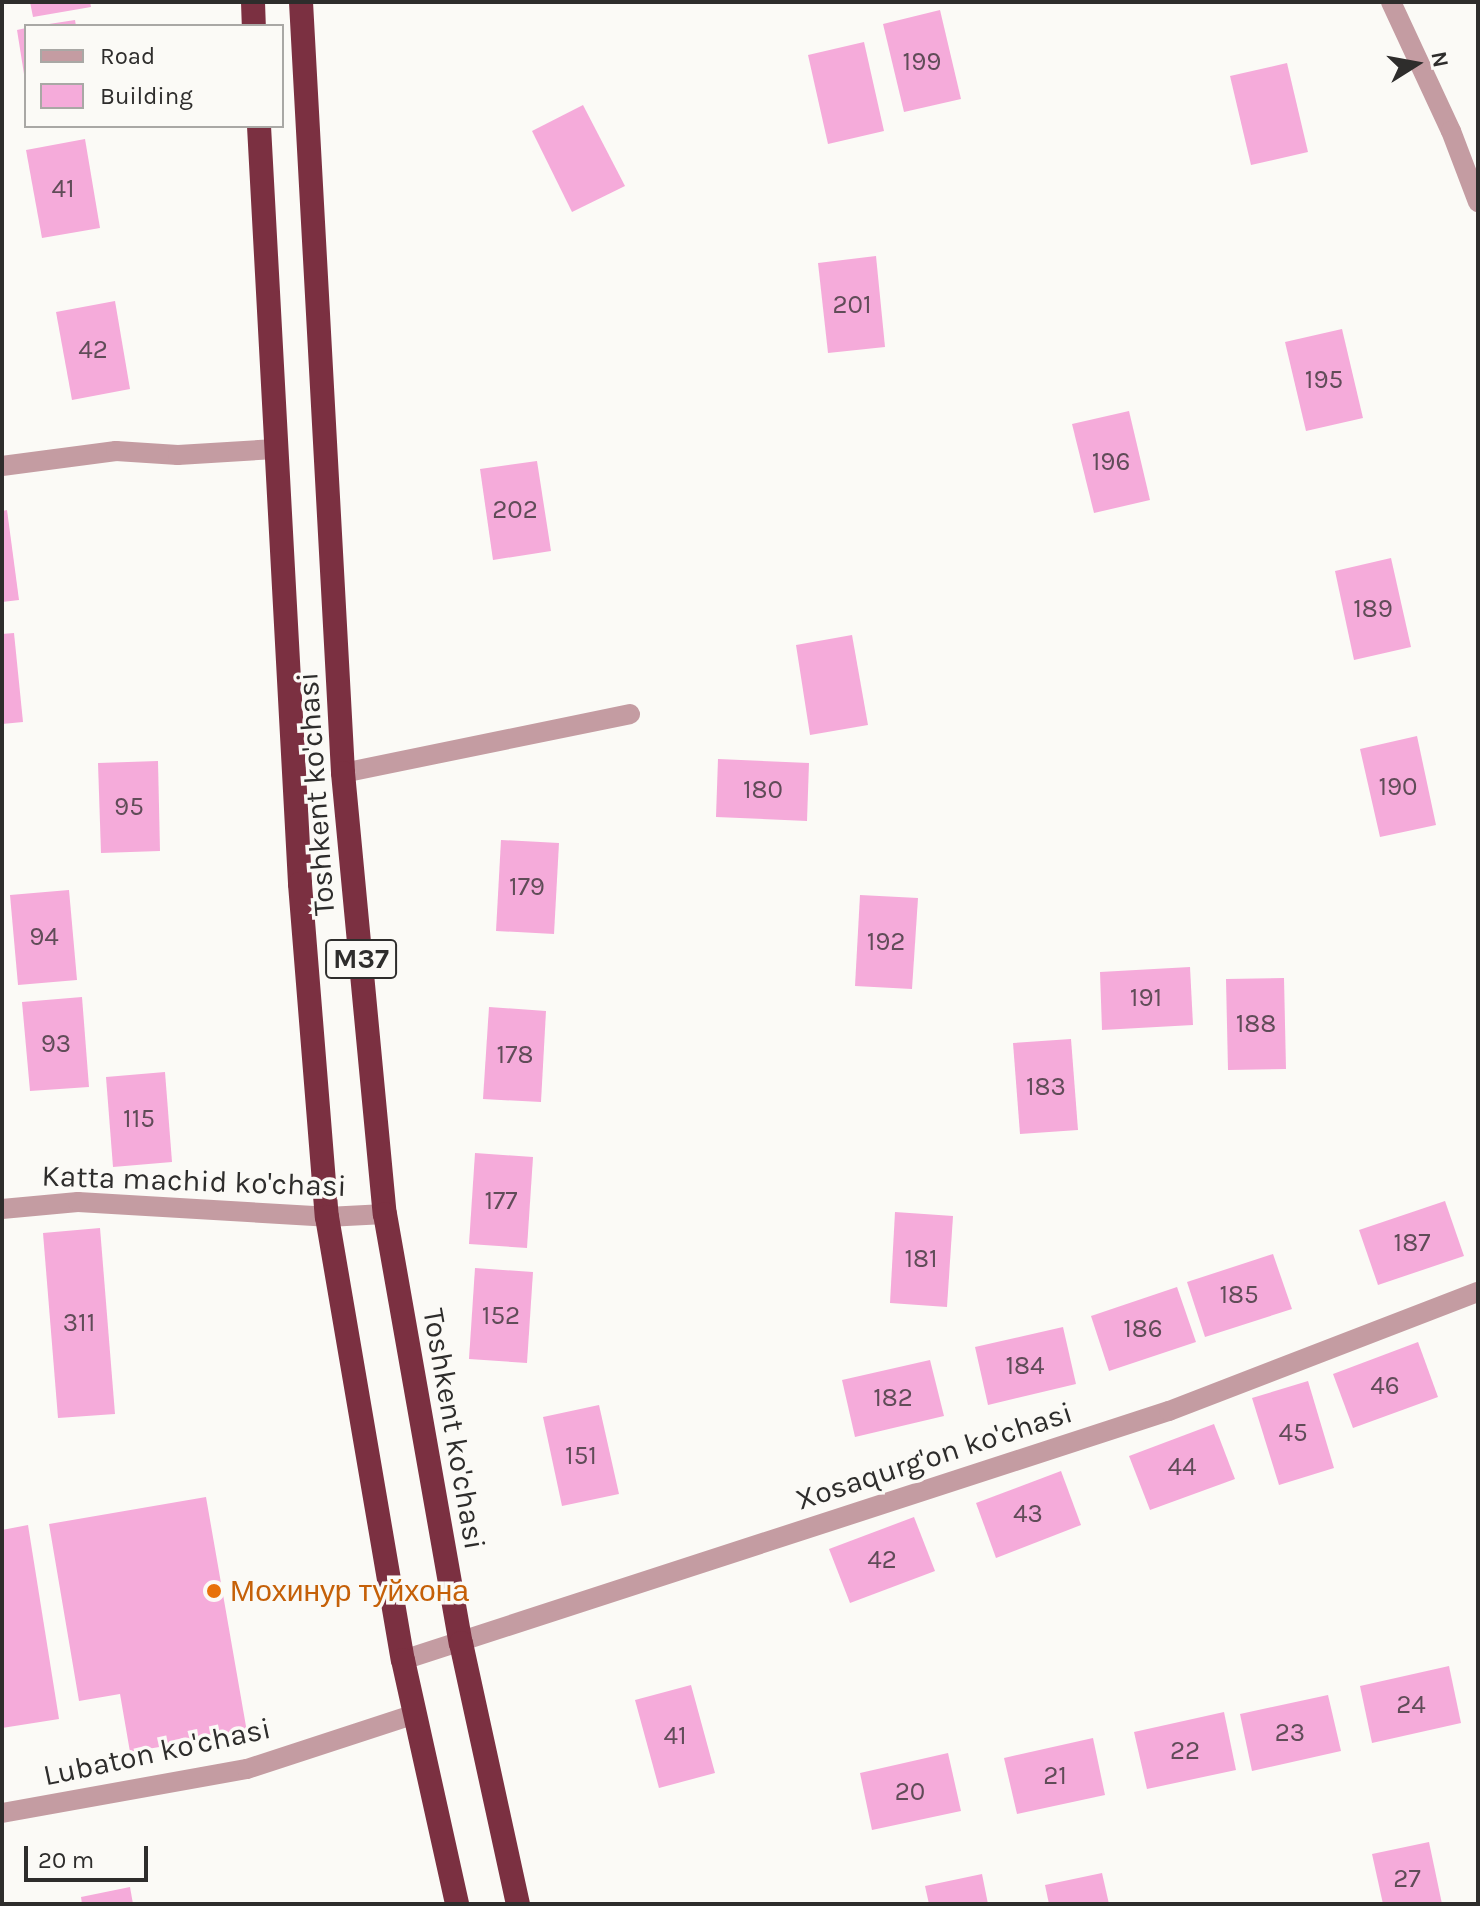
<!DOCTYPE html>
<html>
<head>
<meta charset="utf-8">
<style>
	body { margin:0 }
	#map { position:relative; width:1480px; height:1906px; overflow:hidden; background:#fbfaf6; font-family:Karla,sans-serif }
	div>[style] { position:absolute }
	[style*='--x'] { left:calc(var(--x)*1px); top:calc(var(--y)*1px); width:calc(var(--w)*1px); rotate:calc(var(--a)*1deg) }
	.building>* { inset:0; background:#f5abda }
	.street>* { height:20px; margin:-10px; padding:0 10px; transform-origin:10px; border-radius:10px; background:#c49ca2 }
	.highway>* { height:24px; margin:-12px; padding:0 12px; transform-origin:12px; border-radius:12px; background:#7b3041 }
	.dots>* { width:22px; height:22px; translate:-50% -50%; box-sizing:border-box; border:4px solid #fbfaf6; border-radius:50% }
	span { translate:-50% -50%; white-space:nowrap; text-align:center; line-height:1.15; -webkit-text-stroke:7px #fbfaf6; paint-order:stroke }
	.number-label { font-size:26px; color:#604c58 }
	.number-label span { -webkit-text-stroke-width:0 }
	.shield-label span { padding:2px 6px; background:#fbfaf6; border:2px solid; border-radius:6px; -webkit-text-stroke-width:0 }
	.shield-label { font-size:28px; color:#2e2d2c; font-weight:700 }
	.street-label { font-size:30px; color:#2e2d2c }
	.food-label { font-size:30px; color:#c56008 }
	.left { translate:0 -50%; text-align:left }
	.frame { position:absolute; inset:0; border:4px solid #2e2d2c; pointer-events:none }
	.legend { position:absolute; left:24px; top:24px; width:260px; height:104px; box-sizing:border-box; background:#fbfaf6; border:2px solid #a9a8a5; margin:0; padding:10px 14px; list-style:none; font-size:24px; color:#2e2d2c }
	.legend li { display:flex; align-items:center; gap:16px; height:40px }
	.legend b { width:40px; border:2px solid #a9a8a5 }
	.north { position:absolute; left:1376px; top:24px; width:80px; height:80px; -webkit-text-stroke:6px #fbfaf6; paint-order:stroke; rotate:79deg; font-size:22px; font-weight:700; line-height:32px; text-align:center; color:#2e2d2c }
	.north::after { content:''; display:block; margin:auto; width:28px; height:36px; background:#2e2d2c; clip-path:polygon(50% 0,100% 100%,50% 72%,0 100%) }
	.scale { position:absolute; left:24px; top:1846px; width:124px; height:36px; box-sizing:border-box; border:4px solid #2e2d2c; border-top:0; padding-left:10px; font-size:24px; line-height:28px; white-space:nowrap; color:#2e2d2c; -webkit-text-stroke:6px #fbfaf6; paint-order:stroke }
</style>
</head>
<body>
<div id="map">
	<div class="building">
		<i style="clip-path:polygon(30px 2px,90px 2px,91px 7px,33px 17px)"></i>
		<i style="clip-path:polygon(940px 10px,961px 99px,904px 112px,883px 24px)"></i>
		<i style="clip-path:polygon(75px 20px,76px 26px,49px 26px,49px 24px)"></i>
		<i style="clip-path:polygon(26px 28px,26px 73px,24px 74px,17px 30px)"></i>
		<i style="clip-path:polygon(864px 42px,884px 131px,828px 144px,808px 55px)"></i>
		<i style="clip-path:polygon(1287px 63px,1308px 152px,1251px 165px,1230px 76px)"></i>
		<i style="clip-path:polygon(583px 105px,625px 186px,572px 212px,532px 131px)"></i>
		<i style="clip-path:polygon(85px 139px,100px 228px,42px 238px,26px 150px)"></i>
		<i style="clip-path:polygon(876px 256px,885px 347px,828px 353px,818px 263px)"></i>
		<i style="clip-path:polygon(115px 301px,130px 389px,72px 400px,56px 312px)"></i>
		<i style="clip-path:polygon(1342px 329px,1363px 418px,1306px 431px,1285px 342px)"></i>
		<i style="clip-path:polygon(1129px 411px,1150px 500px,1094px 513px,1072px 424px)"></i>
		<i style="clip-path:polygon(537px 461px,551px 551px,493px 560px,480px 469px)"></i>
		<i style="clip-path:polygon(7px 510px,19px 600px,2px 602px,2px 511px)"></i>
		<i style="clip-path:polygon(1391px 558px,1411px 647px,1354px 660px,1335px 571px)"></i>
		<i style="clip-path:polygon(14px 633px,23px 722px,2px 724px,2px 634px)"></i>
		<i style="clip-path:polygon(852px 635px,868px 725px,810px 735px,796px 645px)"></i>
		<i style="clip-path:polygon(1417px 736px,1436px 825px,1380px 837px,1360px 749px)"></i>
		<i style="clip-path:polygon(718px 759px,809px 763px,807px 821px,716px 817px)"></i>
		<i style="clip-path:polygon(158px 761px,160px 851px,101px 853px,98px 763px)"></i>
		<i style="clip-path:polygon(501px 840px,559px 843px,554px 934px,496px 931px)"></i>
		<i style="clip-path:polygon(69px 890px,77px 980px,18px 985px,10px 895px)"></i>
		<i style="clip-path:polygon(860px 895px,918px 898px,912px 989px,855px 986px)"></i>
		<i style="clip-path:polygon(1190px 967px,1193px 1025px,1102px 1030px,1100px 972px)"></i>
		<i style="clip-path:polygon(1284px 978px,1286px 1069px,1228px 1070px,1226px 979px)"></i>
		<i style="clip-path:polygon(82px 997px,89px 1087px,30px 1091px,22px 1002px)"></i>
		<i style="clip-path:polygon(489px 1007px,546px 1011px,541px 1102px,483px 1099px)"></i>
		<i style="clip-path:polygon(1071px 1039px,1078px 1130px,1020px 1134px,1013px 1043px)"></i>
		<i style="clip-path:polygon(165px 1072px,172px 1162px,113px 1167px,106px 1077px)"></i>
		<i style="clip-path:polygon(475px 1153px,533px 1157px,527px 1248px,469px 1244px)"></i>
		<i style="clip-path:polygon(1445px 1201px,1464px 1256px,1378px 1285px,1359px 1230px)"></i>
		<i style="clip-path:polygon(895px 1212px,953px 1216px,947px 1307px,890px 1303px)"></i>
		<i style="clip-path:polygon(100px 1228px,115px 1414px,58px 1418px,43px 1233px)"></i>
		<i style="clip-path:polygon(1273px 1254px,1292px 1309px,1205px 1337px,1187px 1282px)"></i>
		<i style="clip-path:polygon(475px 1268px,533px 1272px,527px 1363px,469px 1359px)"></i>
		<i style="clip-path:polygon(1177px 1287px,1196px 1342px,1109px 1371px,1091px 1316px)"></i>
		<i style="clip-path:polygon(1063px 1327px,1076px 1384px,988px 1405px,975px 1347px)"></i>
		<i style="clip-path:polygon(1418px 1342px,1438px 1397px,1353px 1428px,1333px 1374px)"></i>
		<i style="clip-path:polygon(930px 1360px,944px 1416px,855px 1437px,842px 1380px)"></i>
		<i style="clip-path:polygon(1308px 1381px,1334px 1468px,1279px 1485px,1252px 1398px)"></i>
		<i style="clip-path:polygon(599px 1405px,619px 1494px,562px 1506px,543px 1417px)"></i>
		<i style="clip-path:polygon(1214px 1424px,1235px 1479px,1150px 1510px,1129px 1456px)"></i>
		<i style="clip-path:polygon(1061px 1471px,1081px 1525px,996px 1558px,976px 1503px)"></i>
		<i style="clip-path:polygon(206px 1497px,247px 1732px,130px 1752px,120px 1694px,79px 1701px,49px 1524px)"></i>
		<i style="clip-path:polygon(914px 1517px,935px 1571px,850px 1603px,829px 1549px)"></i>
		<i style="clip-path:polygon(28px 1525px,59px 1719px,2px 1728px,2px 1530px)"></i>
		<i style="clip-path:polygon(1449px 1666px,1461px 1723px,1372px 1743px,1360px 1686px)"></i>
		<i style="clip-path:polygon(691px 1685px,715px 1773px,659px 1788px,635px 1700px)"></i>
		<i style="clip-path:polygon(1328px 1695px,1341px 1751px,1252px 1771px,1240px 1714px)"></i>
		<i style="clip-path:polygon(1224px 1712px,1236px 1770px,1147px 1789px,1134px 1732px)"></i>
		<i style="clip-path:polygon(1093px 1738px,1105px 1795px,1017px 1814px,1004px 1758px)"></i>
		<i style="clip-path:polygon(948px 1753px,961px 1811px,872px 1830px,860px 1773px)"></i>
		<i style="clip-path:polygon(1429px 1842px,1442px 1904px,1383px 1904px,1372px 1854px)"></i>
		<i style="clip-path:polygon(1102px 1873px,1109px 1904px,1049px 1904px,1045px 1885px)"></i>
		<i style="clip-path:polygon(982px 1874px,988px 1904px,929px 1904px,925px 1886px)"></i>
		<i style="clip-path:polygon(130px 1887px,133px 1904px,82px 1904px,81px 1897px)"></i>
	</div>
	<div class="street">
		<i style="--x:1391;--y:2;--w:142;--a:65.1"></i>
		<i style="--x:1451;--y:131;--w:76;--a:69.2"></i>
		<i style="--x:2;--y:466;--w:115;--a:-7.5"></i>
		<i style="--x:116;--y:451;--w:62;--a:3.7"></i>
		<i style="--x:178;--y:455;--w:97;--a:-3.5"></i>
		<i style="--x:343;--y:773;--w:293;--a:-11.6"></i>
		<i style="--x:2;--y:1209;--w:76;--a:-5.3"></i>
		<i style="--x:78;--y:1202;--w:249;--a:3.4"></i>
		<i style="--x:327;--y:1217;--w:58;--a:-3"></i>
		<i style="--x:403;--y:1660;--w:805;--a:-18.01"></i>
		<i style="--x:1169;--y:1411;--w:331;--a:-21.1"></i>
		<i style="--x:2;--y:1813;--w:249;--a:-10.2"></i>
		<i style="--x:247;--y:1769;--w:177;--a:-18.1"></i>
	</div>
	<div class="highway">
		<i style="--x:253;--y:2;--w:24;--a:88"></i>
		<i style="--x:301;--y:2;--w:772;--a:86.88"></i>
		<i style="--x:343;--y:773;--w:443;--a:84.6"></i>
		<i style="--x:385;--y:1214;--w:436;--a:80"></i>
		<i style="--x:461;--y:1643;--w:267;--a:77.7"></i>
		<i style="--x:259;--y:126;--w:759;--a:86.9"></i>
		<i style="--x:300;--y:884;--w:334;--a:85.4"></i>
		<i style="--x:327;--y:1217;--w:449;--a:80.3"></i>
		<i style="--x:403;--y:1660;--w:250;--a:77.5"></i>
	</div>
	<div class="dots">
		<i style="left:214px;top:1591px;background:#e8710a"></i>
	</div>
	<div class="number-label">
		<span style="left:922px;top:62px">199</span>
		<span style="left:63px;top:189px">41</span>
		<span style="left:852px;top:305px">201</span>
		<span style="left:93px;top:350px">42</span>
		<span style="left:1324px;top:380px">195</span>
		<span style="left:1111px;top:462px">196</span>
		<span style="left:515px;top:510px">202</span>
		<span style="left:1373px;top:609px">189</span>
		<span style="left:1398px;top:787px">190</span>
		<span style="left:763px;top:790px">180</span>
		<span style="left:129px;top:807px">95</span>
		<span style="left:527px;top:887px">179</span>
		<span style="left:44px;top:937px">94</span>
		<span style="left:886px;top:942px">192</span>
		<span style="left:1146px;top:998px">191</span>
		<span style="left:1256px;top:1024px">188</span>
		<span style="left:56px;top:1044px">93</span>
		<span style="left:515px;top:1055px">178</span>
		<span style="left:1046px;top:1087px">183</span>
		<span style="left:139px;top:1119px">115</span>
		<span style="left:501px;top:1201px">177</span>
		<span style="left:1412px;top:1243px">187</span>
		<span style="left:921px;top:1259px">181</span>
		<span style="left:1239px;top:1295px">185</span>
		<span style="left:501px;top:1316px">152</span>
		<span style="left:79px;top:1323px">311</span>
		<span style="left:1143px;top:1329px">186</span>
		<span style="left:1025px;top:1366px">184</span>
		<span style="left:1385px;top:1386px">46</span>
		<span style="left:893px;top:1398px">182</span>
		<span style="left:1293px;top:1433px">45</span>
		<span style="left:581px;top:1456px">151</span>
		<span style="left:1182px;top:1467px">44</span>
		<span style="left:1028px;top:1514px">43</span>
		<span style="left:882px;top:1560px">42</span>
		<span style="left:1411px;top:1705px">24</span>
		<span style="left:1290px;top:1733px">23</span>
		<span style="left:675px;top:1736px">41</span>
		<span style="left:1185px;top:1751px">22</span>
		<span style="left:1055px;top:1776px">21</span>
		<span style="left:910px;top:1792px">20</span>
		<span style="left:1407px;top:1879px">27</span>
	</div>
	<div class="shield-label">
		<span style="left:361px;top:959px">M37</span>
	</div>
	<div class="street-label">
		<span style="left:316px;top:794px;rotate:-94deg">Toshkent ko'chasi</span>
		<span style="left:194px;top:1181px;rotate:2deg">Katta machid ko'chasi</span>
		<span style="left:454px;top:1429px;rotate:80deg">Toshkent ko'chasi</span>
		<span style="left:934px;top:1456px;rotate:-18deg">Xosaqurg'on ko'chasi</span>
		<span style="left:157px;top:1752px;rotate:-12deg">Lubaton ko'chasi</span>
	</div>
	<div class="food-label">
		<span class="left" style="left:230px;top:1591px">Мохинур туйхона</span>
	</div>
	<div class="frame"></div>
	<ul class="legend">
	<li><b style="height:10px;background:#c49ca2"></b>Road</li>
	<li><b style="height:22px;background:#f5abda"></b>Building</li>
	</ul>
	<div class="north">N</div>
	<div class="scale">20 m</div>
</div>
</body>
</html>
